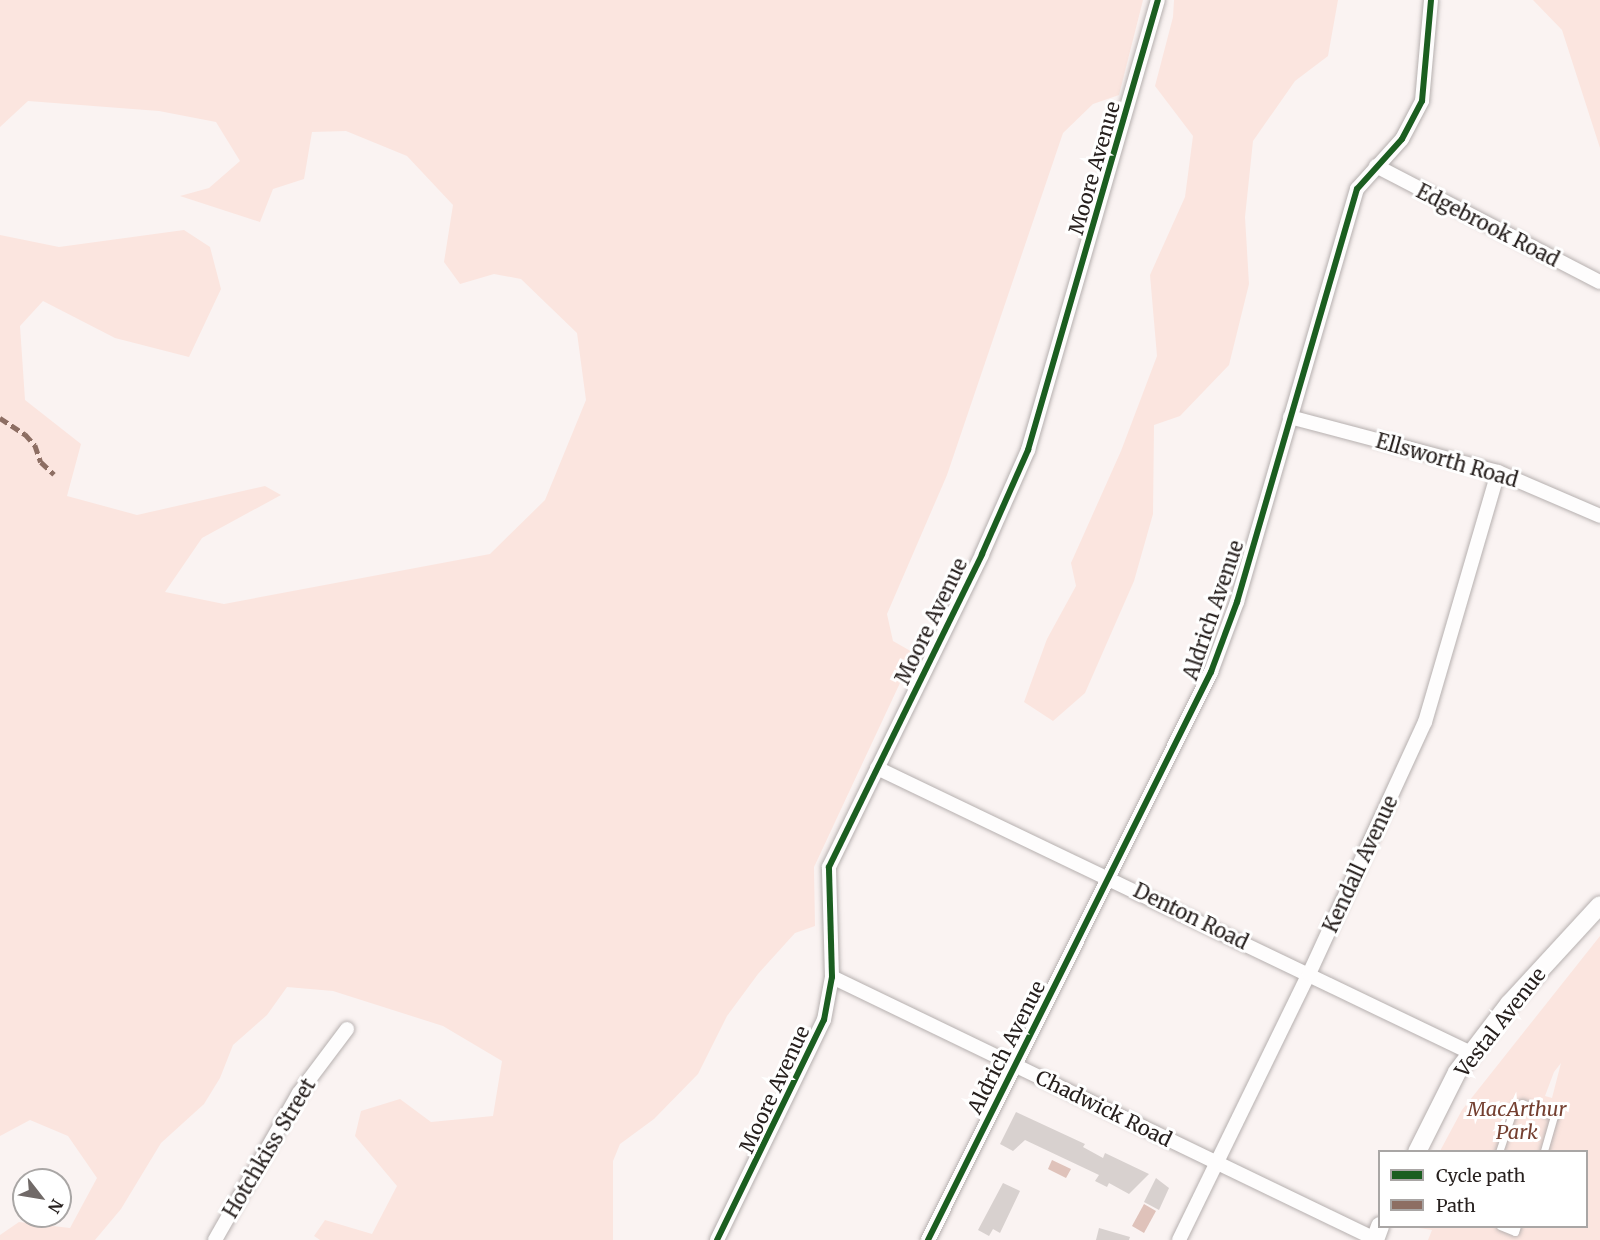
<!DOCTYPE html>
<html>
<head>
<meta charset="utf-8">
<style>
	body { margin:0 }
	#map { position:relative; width:1600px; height:1240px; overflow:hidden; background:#faf3f2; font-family:Merriweather,serif }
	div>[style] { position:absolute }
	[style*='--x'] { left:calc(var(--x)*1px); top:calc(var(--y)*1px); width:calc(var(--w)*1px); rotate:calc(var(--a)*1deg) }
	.green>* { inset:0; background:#fbe5df }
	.water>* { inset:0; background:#dfc2ba }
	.building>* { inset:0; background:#d8d1cf }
	.roads { filter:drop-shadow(0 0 2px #b6b0af) drop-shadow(0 0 2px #b6b0af) }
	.lane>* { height:7px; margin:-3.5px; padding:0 3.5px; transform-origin:3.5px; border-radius:3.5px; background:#fefdfd }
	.street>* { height:14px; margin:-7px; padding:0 7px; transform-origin:7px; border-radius:7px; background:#fefdfd }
	.secondary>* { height:18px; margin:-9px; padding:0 9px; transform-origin:9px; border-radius:9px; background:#fefdfd }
	.quiet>* { height:4.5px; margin-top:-2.25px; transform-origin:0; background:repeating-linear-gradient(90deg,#8d6e63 0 9px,transparent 0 13.5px) }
	.cycleway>* { height:6px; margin:-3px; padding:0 3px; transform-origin:3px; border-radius:3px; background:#1b5e20 }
	span { translate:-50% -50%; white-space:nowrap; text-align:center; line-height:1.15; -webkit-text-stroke:6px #fff; paint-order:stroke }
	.street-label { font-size:20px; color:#27201e }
	.park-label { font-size:20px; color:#754031; font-style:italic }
	.legend { position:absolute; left:1378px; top:1150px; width:210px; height:78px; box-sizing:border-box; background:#fff; border:2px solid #a9a6a5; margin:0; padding:8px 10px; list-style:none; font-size:18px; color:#27201e }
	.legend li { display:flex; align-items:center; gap:12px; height:30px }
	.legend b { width:30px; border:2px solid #a9a6a5 }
	.north { position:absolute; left:12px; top:1168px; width:60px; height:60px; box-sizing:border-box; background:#fff; border:2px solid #a9a6a5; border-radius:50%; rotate:121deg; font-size:16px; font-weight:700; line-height:24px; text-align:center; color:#27201e }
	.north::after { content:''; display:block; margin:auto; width:21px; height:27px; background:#716a68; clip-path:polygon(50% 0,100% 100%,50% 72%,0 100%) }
</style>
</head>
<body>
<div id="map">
	<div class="green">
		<i style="clip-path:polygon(0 0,1143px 0,1119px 95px,1093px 104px,1063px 133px,947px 475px,887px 614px,893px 641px,914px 653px,814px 867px,815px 926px,795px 933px,758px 974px,727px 1016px,698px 1074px,654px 1119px,620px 1144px,613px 1161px,613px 1240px,320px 1240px,314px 1236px,325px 1220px,372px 1234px,397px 1186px,355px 1136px,361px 1111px,400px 1099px,431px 1122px,493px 1116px,502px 1061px,443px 1026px,333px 991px,287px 987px,267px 1015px,233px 1045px,220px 1078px,204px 1104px,161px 1143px,121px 1209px,95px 1240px,0 1240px,0 1235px,19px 1222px,70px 1228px,97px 1178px,68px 1136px,30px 1120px,0 1136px,0 235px,59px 247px,184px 230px,210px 247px,221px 289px,189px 357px,115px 338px,43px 301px,20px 326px,25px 400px,81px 444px,67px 496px,137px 515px,265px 486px,281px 495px,202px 538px,165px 592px,224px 604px,490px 554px,545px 500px,586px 400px,577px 333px,521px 279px,494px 274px,460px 284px,444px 262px,453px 205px,407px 156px,346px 131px,312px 132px,304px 179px,273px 189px,260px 222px,180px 196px,209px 188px,240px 161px,216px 122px,159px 111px,28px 101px,0 127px)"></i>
		<i style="clip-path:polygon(1174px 0,1338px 0,1328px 56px,1295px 81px,1253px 141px,1245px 217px,1249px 284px,1229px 365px,1180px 416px,1154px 425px,1153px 514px,1134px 581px,1085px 693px,1053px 721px,1024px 702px,1047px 639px,1076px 586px,1071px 563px,1121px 451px,1157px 356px,1150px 275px,1185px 197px,1193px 136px,1155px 86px,1173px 17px)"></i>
		<i style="clip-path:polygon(1533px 0,1600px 0,1600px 148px,1562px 30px)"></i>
		<i style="clip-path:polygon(evenodd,1600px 936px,1600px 1240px,1428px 1240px,1432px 1230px,1412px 1227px,1586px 1226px,1586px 1152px,1440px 1151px,1462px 1110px,1600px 936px,1561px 1063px,1552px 1098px,1545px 1096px,1554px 1072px,1561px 1063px)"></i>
	</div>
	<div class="water">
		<i style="clip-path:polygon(1052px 1160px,1071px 1169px,1066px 1178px,1048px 1169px)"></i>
		<i style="clip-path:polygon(1144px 1204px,1156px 1211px,1144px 1233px,1132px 1226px)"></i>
	</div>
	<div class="building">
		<i style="clip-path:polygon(1016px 1112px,1085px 1144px,1083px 1147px,1103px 1158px,1105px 1153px,1149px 1174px,1129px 1194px,1109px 1183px,1107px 1187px,1095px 1181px,1099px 1175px,1025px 1140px,1013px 1151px,1000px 1144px)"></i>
		<i style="clip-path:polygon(1156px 1178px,1169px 1188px,1159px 1210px,1144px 1202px)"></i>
		<i style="clip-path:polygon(1003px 1183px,1020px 1191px,1000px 1233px,993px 1229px,989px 1236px,978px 1230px)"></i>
		<i style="clip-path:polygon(1099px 1228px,1130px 1237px,1129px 1240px,1096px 1240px)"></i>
	</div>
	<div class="roads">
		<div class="lane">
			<i style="--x:1499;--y:1152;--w:46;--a:-71.2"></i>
			<i style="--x:1514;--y:1108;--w:9;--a:-32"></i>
			<i style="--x:1522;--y:1103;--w:35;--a:22"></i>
			<i style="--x:1554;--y:1116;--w:37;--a:106"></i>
			<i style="--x:1500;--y:1226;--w:16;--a:22"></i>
			<i style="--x:1515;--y:1232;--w:6;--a:-72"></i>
		</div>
		<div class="street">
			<i style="--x:1376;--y:166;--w:252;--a:27.4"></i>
			<i style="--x:1290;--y:417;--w:215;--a:14.8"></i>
			<i style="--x:1498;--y:472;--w:111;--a:23.3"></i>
			<i style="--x:877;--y:768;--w:659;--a:25.63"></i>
			<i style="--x:832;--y:977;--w:603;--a:25.76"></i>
			<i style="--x:215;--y:1240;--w:169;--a:-60.3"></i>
			<i style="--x:299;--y:1093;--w:80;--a:-53.1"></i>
			<i style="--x:717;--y:1240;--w:245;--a:-64.1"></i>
			<i style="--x:824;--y:1020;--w:44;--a:-79.5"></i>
			<i style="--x:832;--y:977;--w:110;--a:-91.6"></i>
			<i style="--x:829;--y:867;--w:348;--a:-63.9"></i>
			<i style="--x:982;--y:554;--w:114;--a:-66.1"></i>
			<i style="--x:1028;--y:450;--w:468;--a:-73.9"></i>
			<i style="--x:928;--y:1240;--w:635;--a:-63.52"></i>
			<i style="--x:1211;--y:672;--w:75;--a:-69.6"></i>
			<i style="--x:1237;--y:602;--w:430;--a:-73.8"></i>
			<i style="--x:1357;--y:189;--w:67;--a:-48"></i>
			<i style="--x:1402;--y:139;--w:43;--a:-62.2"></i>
			<i style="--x:1422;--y:101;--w:101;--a:-84.9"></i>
			<i style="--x:1179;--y:1240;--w:296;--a:-64"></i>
			<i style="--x:1309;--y:974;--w:277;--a:-65.3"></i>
			<i style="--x:1425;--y:722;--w:260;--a:-73.7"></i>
		</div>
		<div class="secondary">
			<i style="--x:1417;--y:1152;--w:89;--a:-63.4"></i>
			<i style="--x:1457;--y:1072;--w:86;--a:-52.6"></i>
			<i style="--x:1509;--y:1004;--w:134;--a:-47.4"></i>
			<i style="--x:1375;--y:1240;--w:15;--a:-70"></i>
		</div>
	</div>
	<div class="quiet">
		<i style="--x:0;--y:418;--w:30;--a:33"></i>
		<i style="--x:25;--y:434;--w:15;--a:48"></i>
		<i style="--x:35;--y:445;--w:18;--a:71"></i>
		<i style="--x:41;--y:462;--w:18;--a:43"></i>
	</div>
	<div class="cycleway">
		<i style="--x:717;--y:1240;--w:245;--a:-64.1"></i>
		<i style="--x:824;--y:1020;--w:44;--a:-79.5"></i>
		<i style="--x:832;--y:977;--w:110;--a:-91.6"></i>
		<i style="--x:829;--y:867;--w:348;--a:-63.9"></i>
		<i style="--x:982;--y:554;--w:114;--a:-66.1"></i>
		<i style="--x:1028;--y:450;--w:468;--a:-73.9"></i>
		<i style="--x:928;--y:1240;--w:635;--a:-63.52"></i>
		<i style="--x:1211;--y:672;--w:75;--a:-69.6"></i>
		<i style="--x:1237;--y:602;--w:430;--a:-73.8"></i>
		<i style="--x:1357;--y:189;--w:67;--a:-48"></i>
		<i style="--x:1402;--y:139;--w:43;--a:-62.2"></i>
		<i style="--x:1422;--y:101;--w:101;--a:-84.9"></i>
	</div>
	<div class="street-label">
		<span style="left:1094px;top:168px;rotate:-74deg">Moore Avenue</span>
		<span style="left:1488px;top:225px;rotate:27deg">Edgebrook Road</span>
		<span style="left:1447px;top:460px;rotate:16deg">Ellsworth Road</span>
		<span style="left:1213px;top:610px;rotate:-71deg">Aldrich Avenue</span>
		<span style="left:931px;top:621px;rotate:-64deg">Moore Avenue</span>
		<span style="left:1360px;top:864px;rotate:-65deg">Kendall Avenue</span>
		<span style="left:1191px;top:916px;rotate:26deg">Denton Road</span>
		<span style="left:1500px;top:1022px;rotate:-52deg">Vestal Avenue</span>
		<span style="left:1006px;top:1047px;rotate:-63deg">Aldrich Avenue</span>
		<span style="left:774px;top:1089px;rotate:-65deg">Moore Avenue</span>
		<span style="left:1104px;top:1108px;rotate:26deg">Chadwick Road</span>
		<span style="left:269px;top:1148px;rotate:-59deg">Hotchkiss Street</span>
	</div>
	<div class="park-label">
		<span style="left:1517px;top:1120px">MacArthur<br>Park</span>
	</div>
	<ul class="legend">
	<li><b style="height:8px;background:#1b5e20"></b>Cycle path</li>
	<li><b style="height:8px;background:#8d6e63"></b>Path</li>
	</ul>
	<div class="north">N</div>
</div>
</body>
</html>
